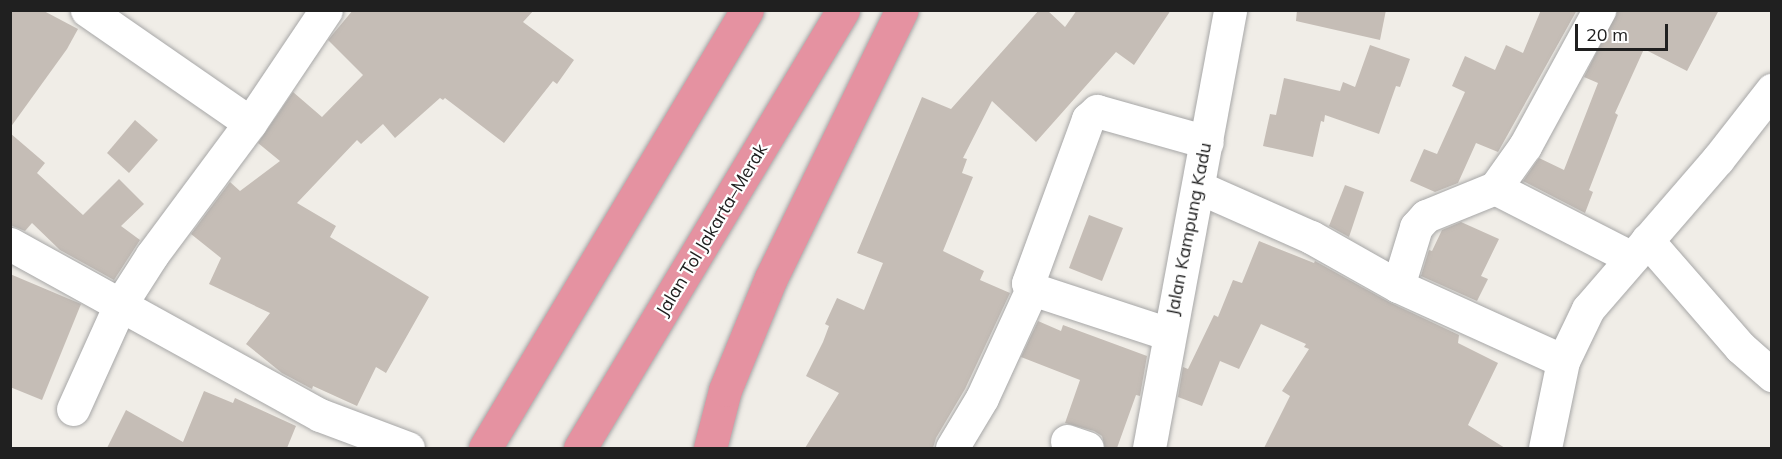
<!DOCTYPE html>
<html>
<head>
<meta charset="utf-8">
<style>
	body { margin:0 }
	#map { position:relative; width:1782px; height:459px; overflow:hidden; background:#f0ede7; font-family:Mulish,sans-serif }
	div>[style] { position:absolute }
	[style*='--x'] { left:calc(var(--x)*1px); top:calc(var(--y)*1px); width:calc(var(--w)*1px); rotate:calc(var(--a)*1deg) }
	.building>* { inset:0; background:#c5bdb6 }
	.roads { filter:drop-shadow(0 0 2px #a7a7a7) drop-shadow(0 0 2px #a7a7a7) }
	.minor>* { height:33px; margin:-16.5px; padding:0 16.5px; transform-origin:16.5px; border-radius:16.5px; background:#fff }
	.motorway>* { height:33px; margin:-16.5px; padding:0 16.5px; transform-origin:16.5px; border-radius:16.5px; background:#e592a1 }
	span { translate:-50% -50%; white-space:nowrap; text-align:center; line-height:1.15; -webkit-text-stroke:4.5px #fff; paint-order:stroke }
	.street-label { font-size:18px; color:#202020 }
	.frame { position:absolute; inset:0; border:12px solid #202020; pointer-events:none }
	.scale { position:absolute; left:1575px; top:24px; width:93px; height:27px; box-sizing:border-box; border:3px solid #202020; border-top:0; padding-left:8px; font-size:18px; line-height:21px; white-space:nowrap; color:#202020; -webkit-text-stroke:4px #fff; paint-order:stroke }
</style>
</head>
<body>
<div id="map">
	<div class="building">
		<i style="clip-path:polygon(10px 10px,42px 10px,78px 29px,67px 49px,10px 128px)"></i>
		<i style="clip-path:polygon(353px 10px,534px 10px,523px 22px,574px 60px,557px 84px,553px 81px,504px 143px,445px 98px,443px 100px,440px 98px,395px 138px,383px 124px,361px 144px,357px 140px,297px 203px,336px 226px,330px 237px,429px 297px,386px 373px,376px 367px,357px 406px,313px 386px,312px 389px,282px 373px,246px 344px,270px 313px,209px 284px,221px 258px,191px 234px,230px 182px,240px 191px,280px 161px,258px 143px,293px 92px,322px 117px,363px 75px,328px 40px)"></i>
		<i style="clip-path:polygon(1039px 10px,1047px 10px,1065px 27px,1077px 10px,1171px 10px,1134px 65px,1116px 52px,1036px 142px,992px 101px,963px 158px,967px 159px,962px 173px,973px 177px,943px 251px,984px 271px,980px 280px,1010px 293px,965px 389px,936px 438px,933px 448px,805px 448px,839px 393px,806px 376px,823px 342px,829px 326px,825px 324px,837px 298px,864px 310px,883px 263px,857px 253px,922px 97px,951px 109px)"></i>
		<i style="clip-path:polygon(1297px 10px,1386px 10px,1380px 40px,1296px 21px)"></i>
		<i style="clip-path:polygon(1541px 10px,1577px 10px,1498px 152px,1476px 143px,1458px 183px,1435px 192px,1410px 181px,1424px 149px,1437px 154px,1465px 92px,1452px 86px,1465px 56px,1495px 70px,1506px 45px,1523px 53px)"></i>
		<i style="clip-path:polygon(1618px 10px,1719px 10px,1687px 71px,1644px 49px,1615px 113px,1618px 115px,1589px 190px,1593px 192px,1585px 213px,1523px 181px,1539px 158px,1564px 170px,1598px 83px,1584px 77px)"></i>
		<i style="clip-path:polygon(1370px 45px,1410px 59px,1400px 87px,1396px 86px,1379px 134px,1325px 115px,1324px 122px,1321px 121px,1313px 157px,1263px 146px,1270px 114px,1276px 115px,1284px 78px,1340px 91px,1343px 82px,1355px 87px)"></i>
		<i style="clip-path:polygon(135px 120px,158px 140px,129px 173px,107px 153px)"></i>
		<i style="clip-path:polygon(10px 133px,45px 163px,37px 173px,83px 215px,119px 179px,144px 204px,121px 226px,140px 240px,114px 280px,60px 250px,32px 223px,25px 231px,10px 225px)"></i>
		<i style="clip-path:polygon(1345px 185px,1364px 192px,1349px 237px,1329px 226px)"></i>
		<i style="clip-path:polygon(1089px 215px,1123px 228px,1102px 281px,1069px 268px)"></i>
		<i style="clip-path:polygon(1461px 222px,1499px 239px,1481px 276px,1488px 279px,1477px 301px,1421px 276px,1428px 253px,1429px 250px,1432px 251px,1442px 230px)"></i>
		<i style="clip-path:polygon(1259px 241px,1314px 263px,1315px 261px,1389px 302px,1459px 335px,1458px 343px,1498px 363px,1468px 425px,1505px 448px,1264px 448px,1290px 396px,1282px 391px,1309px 349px,1304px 347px,1306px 344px,1261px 324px,1239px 369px,1220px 361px,1202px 406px,1178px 397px,1183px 367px,1188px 369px,1214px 315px,1218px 317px,1233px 280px,1242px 283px)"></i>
		<i style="clip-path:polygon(10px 274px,81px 304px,42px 400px,10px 387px)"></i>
		<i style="clip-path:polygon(1038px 321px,1061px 331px,1063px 325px,1147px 356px,1140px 396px,1136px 395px,1117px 448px,1105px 448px,1102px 436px,1094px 431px,1065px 423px,1080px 380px,1021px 357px)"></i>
		<i style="clip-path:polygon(204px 391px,233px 403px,235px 398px,296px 426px,287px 448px,107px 448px,126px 410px,183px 442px)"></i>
	</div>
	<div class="roads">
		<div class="minor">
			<i style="--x:87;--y:10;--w:198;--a:34.7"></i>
			<i style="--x:1198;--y:187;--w:124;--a:23.9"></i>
			<i style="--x:1311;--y:237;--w:100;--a:29.4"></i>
			<i style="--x:1398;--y:286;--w:181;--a:24.4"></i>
			<i style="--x:1495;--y:188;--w:152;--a:27.1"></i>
			<i style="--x:1647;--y:240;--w:142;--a:49"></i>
			<i style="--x:1740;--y:347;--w:43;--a:41.2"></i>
			<i style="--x:10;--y:244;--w:354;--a:28.9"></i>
			<i style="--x:320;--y:415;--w:94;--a:20.6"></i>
			<i style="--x:1398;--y:286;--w:62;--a:-73"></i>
			<i style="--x:1416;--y:227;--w:15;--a:-48"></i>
			<i style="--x:1426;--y:216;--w:74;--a:-22.1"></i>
			<i style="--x:1495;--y:188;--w:52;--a:-54.5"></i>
			<i style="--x:1525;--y:146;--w:155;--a:-61.4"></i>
			<i style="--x:1032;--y:289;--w:144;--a:18.2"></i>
			<i style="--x:73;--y:409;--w:114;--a:-65.7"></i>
			<i style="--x:120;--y:305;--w:59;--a:-57.4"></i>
			<i style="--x:152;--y:255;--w:164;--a:-53.4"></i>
			<i style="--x:250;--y:123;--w:136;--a:-56.1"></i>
			<i style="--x:1067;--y:441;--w:21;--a:19"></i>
			<i style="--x:952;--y:448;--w:58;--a:-59"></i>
			<i style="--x:982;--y:398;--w:120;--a:-65.4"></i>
			<i style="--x:1032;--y:289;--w:7;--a:-124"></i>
			<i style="--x:1028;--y:283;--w:175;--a:-69.9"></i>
			<i style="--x:1088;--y:119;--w:12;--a:-42"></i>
			<i style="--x:1097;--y:111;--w:114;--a:15.7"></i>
			<i style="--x:1149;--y:448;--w:445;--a:-79.5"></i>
			<i style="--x:1545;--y:448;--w:89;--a:-78.3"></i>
			<i style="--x:1563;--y:361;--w:58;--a:-64.3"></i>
			<i style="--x:1588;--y:309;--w:198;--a:-49.1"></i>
			<i style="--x:1718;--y:159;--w:88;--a:-52"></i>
		</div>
		<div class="motorway">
			<i style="--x:485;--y:448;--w:510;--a:-59.11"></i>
			<i style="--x:580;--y:448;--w:511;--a:-59.02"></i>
			<i style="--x:710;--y:448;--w:60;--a:-75.5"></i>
			<i style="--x:725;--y:390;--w:121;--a:-67.7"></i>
			<i style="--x:771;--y:278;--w:298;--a:-64"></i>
		</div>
	</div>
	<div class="street-label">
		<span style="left:1189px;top:229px;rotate:-79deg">Jalan Kampung Kadu</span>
		<span style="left:712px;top:230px;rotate:-59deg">Jalan Tol Jakarta–Merak</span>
	</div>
	<div class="frame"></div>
	<div class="scale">20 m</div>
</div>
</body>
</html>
